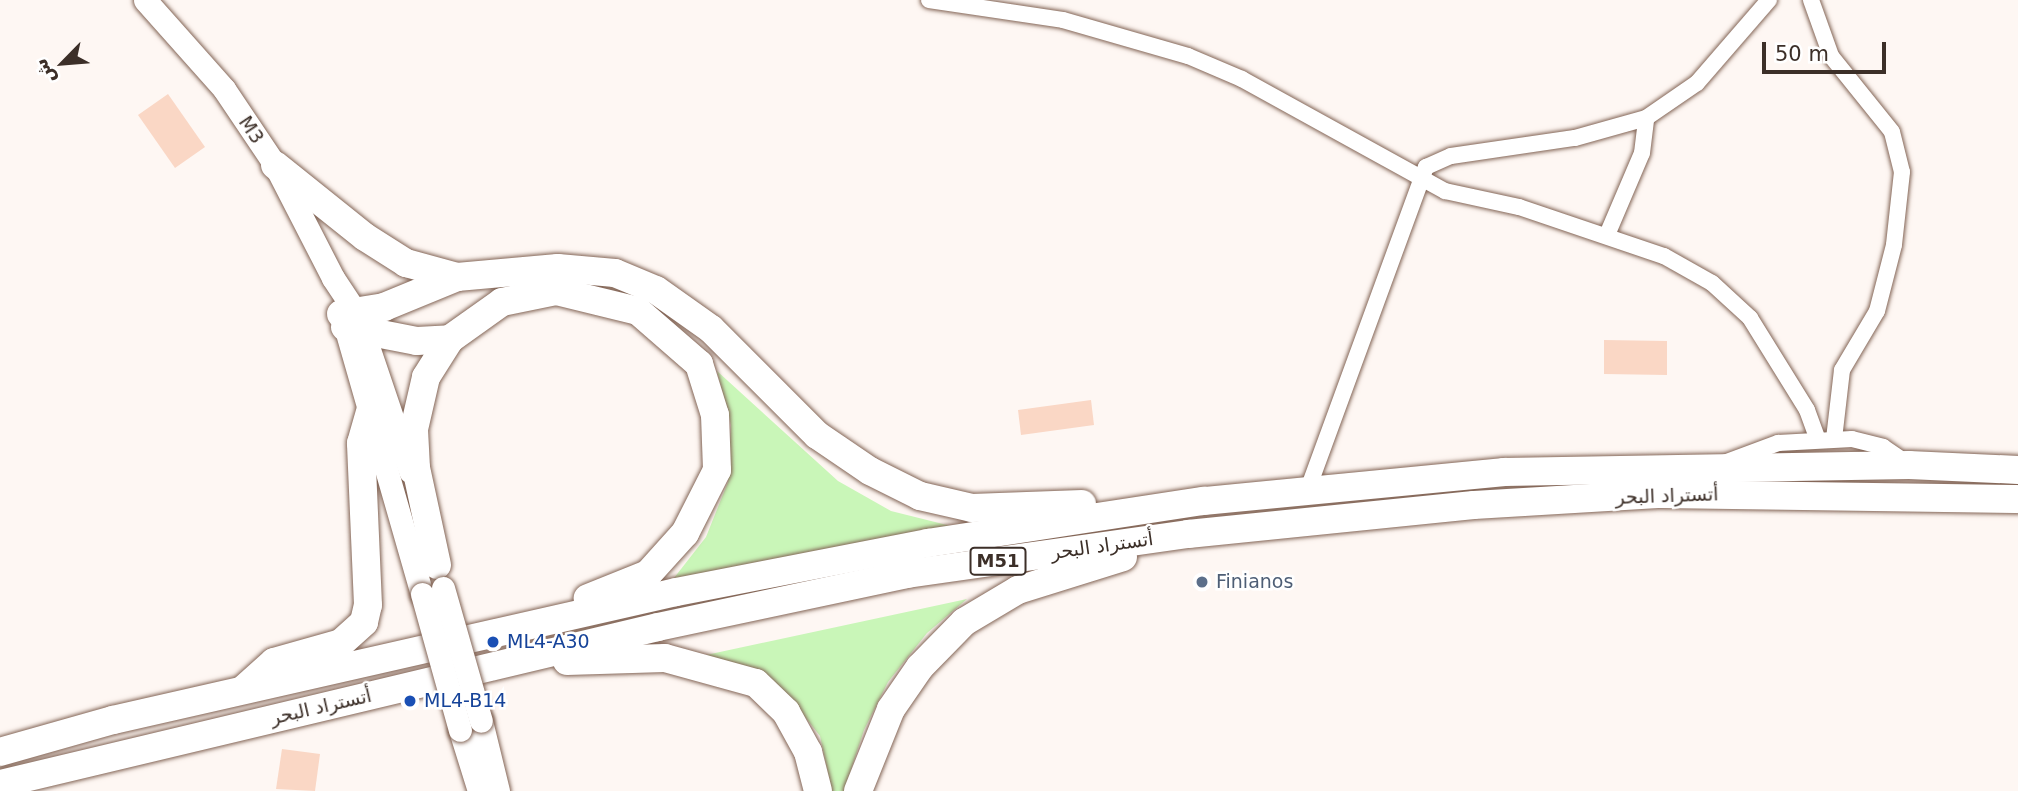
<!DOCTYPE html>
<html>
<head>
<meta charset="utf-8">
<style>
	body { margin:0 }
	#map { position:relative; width:2018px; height:791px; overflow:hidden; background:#fef7f3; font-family:"DejaVu Sans","Noto Naskh Arabic",sans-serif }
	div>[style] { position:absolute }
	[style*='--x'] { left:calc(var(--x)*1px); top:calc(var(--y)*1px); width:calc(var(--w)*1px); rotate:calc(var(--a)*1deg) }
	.green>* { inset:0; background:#c9f6b8 }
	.building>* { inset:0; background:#fad7c5 }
	.roads { filter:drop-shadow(0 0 2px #836556) drop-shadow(0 0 2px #836556) }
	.street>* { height:16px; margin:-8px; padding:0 8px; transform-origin:8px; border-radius:8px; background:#fff }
	.primary>* { height:23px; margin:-11.5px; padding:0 11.5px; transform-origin:11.5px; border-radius:11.5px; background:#fff }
	.highway>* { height:28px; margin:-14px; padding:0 14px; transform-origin:14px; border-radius:14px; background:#fff }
	.bridges { filter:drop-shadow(0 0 2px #836556) drop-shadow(0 0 2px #836556) }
	.primary-bridge>* { height:23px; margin:-11.5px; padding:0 11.5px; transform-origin:11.5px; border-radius:11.5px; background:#fff }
	.dots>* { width:19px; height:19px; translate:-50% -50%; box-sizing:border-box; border:4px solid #fff; border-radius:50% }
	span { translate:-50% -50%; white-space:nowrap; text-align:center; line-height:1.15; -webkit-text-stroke:5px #fff; paint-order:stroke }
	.shield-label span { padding:2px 5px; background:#fff; border:2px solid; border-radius:5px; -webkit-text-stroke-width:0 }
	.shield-label { font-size:18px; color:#3c2f28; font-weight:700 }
	.street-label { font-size:19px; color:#3c2f28 }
	.service-label { font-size:19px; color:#4e5e75 }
	.left { translate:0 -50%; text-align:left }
	.transit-label { font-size:19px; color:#164399 }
	.north { position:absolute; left:28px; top:28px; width:70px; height:70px; -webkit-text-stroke:5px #fff; paint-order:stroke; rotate:245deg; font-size:19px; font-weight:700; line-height:28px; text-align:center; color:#3c2f28 }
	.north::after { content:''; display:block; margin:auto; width:24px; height:32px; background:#3c2f28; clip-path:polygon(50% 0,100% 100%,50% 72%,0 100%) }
	.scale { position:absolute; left:1762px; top:42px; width:124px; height:32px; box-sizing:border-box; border:4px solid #3c2f28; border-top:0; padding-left:9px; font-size:21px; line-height:24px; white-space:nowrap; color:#3c2f28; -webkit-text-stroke:5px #fff; paint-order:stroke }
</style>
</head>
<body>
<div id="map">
	<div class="green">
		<i style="clip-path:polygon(717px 371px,838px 481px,891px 511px,963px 529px,674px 578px,706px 537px,728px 482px,731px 425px)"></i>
		<i style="clip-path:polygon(967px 599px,927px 633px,888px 682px,864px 730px,844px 791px,832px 791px,820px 736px,787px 694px,706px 655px)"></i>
	</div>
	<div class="building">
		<i style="clip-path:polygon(168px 94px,205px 147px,175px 168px,138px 115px)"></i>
		<i style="clip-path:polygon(1604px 340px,1667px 341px,1667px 375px,1604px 374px)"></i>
		<i style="clip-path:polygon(1091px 400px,1094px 425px,1021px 435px,1018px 410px)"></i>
		<i style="clip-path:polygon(282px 749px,320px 754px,315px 791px,276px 789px)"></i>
	</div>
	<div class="roads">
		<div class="street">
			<i style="--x:929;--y:0;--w:135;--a:8.5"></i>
			<i style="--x:1063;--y:20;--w:130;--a:16.1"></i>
			<i style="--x:1188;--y:56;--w:59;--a:23.1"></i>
			<i style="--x:1242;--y:79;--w:232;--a:28.9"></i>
			<i style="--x:1445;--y:191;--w:76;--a:12.2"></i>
			<i style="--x:1519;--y:207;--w:153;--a:18.7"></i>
			<i style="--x:1664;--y:256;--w:55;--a:29.4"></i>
			<i style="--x:1712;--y:283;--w:52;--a:42.6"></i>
			<i style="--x:1750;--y:318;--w:108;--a:58.2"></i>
			<i style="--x:1807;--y:410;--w:32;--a:70"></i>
			<i style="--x:1811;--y:0;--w:59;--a:70.3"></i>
			<i style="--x:1831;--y:56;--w:97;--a:51.2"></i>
			<i style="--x:1892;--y:132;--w:41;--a:76"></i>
			<i style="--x:1902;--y:172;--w:73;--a:96.3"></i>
			<i style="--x:1894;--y:245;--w:68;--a:104.4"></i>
			<i style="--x:1877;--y:311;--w:69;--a:120.7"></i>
			<i style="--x:1842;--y:370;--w:69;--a:96.6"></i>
			<i style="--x:1607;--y:235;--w:89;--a:-66.9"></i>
			<i style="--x:1642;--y:153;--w:35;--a:-83"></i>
			<i style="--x:1724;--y:463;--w:58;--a:-20.3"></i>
			<i style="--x:1778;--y:443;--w:74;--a:-3.1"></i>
			<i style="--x:1852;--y:439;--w:32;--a:14"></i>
			<i style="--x:1883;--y:447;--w:30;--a:34"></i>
			<i style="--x:1308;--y:489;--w:343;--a:-69.9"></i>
			<i style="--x:1426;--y:167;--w:27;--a:-24"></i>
			<i style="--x:1451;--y:156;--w:125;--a:-8.3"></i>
			<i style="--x:1575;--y:138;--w:74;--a:-15.7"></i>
			<i style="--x:1646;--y:118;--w:62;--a:-34.5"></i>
			<i style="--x:1697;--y:83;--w:110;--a:-49.1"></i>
		</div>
		<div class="primary">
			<i style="--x:145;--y:0;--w:119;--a:48.4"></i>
			<i style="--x:224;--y:89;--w:92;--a:56.1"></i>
			<i style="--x:275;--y:165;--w:127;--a:62.8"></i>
			<i style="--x:333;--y:278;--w:43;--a:56.3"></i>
			<i style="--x:357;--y:314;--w:166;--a:71.3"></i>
			<i style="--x:341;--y:312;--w:293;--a:74"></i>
			<i style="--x:481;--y:721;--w:72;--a:76.3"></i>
			<i style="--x:460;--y:730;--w:64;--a:72.7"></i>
		</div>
		<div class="highway">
			<i style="--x:275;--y:165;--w:115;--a:38.7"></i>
			<i style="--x:365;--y:237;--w:49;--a:32.4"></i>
			<i style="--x:406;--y:263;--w:53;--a:15.4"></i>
			<i style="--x:457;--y:277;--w:101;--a:-5.1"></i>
			<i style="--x:558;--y:268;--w:57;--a:5"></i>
			<i style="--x:615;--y:273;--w:44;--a:22.5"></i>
			<i style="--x:656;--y:290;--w:67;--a:35.3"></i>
			<i style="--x:711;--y:329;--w:150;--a:45"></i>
			<i style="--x:817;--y:435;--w:64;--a:34.2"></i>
			<i style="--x:870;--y:471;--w:56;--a:26.6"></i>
			<i style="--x:920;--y:496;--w:53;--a:13"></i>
			<i style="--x:972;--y:508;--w:110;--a:-2.1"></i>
			<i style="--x:341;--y:314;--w:44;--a:-9.2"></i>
			<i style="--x:384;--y:307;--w:79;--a:-22.3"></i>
			<i style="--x:345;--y:327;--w:73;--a:11"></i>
			<i style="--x:417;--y:341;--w:33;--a:-3"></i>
			<i style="--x:437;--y:565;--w:99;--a:-102.2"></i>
			<i style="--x:416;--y:468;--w:39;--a:-93"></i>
			<i style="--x:414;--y:429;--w:53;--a:-77"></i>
			<i style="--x:426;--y:377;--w:45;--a:-57.7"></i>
			<i style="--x:450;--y:339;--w:64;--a:-35.4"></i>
			<i style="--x:502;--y:302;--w:55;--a:-11.5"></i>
			<i style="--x:556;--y:291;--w:84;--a:13.7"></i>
			<i style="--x:638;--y:311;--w:81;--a:41"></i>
			<i style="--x:699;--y:364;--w:53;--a:72.6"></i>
			<i style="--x:715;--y:415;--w:55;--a:87.9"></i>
			<i style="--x:717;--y:470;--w:71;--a:116.9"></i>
			<i style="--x:685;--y:533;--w:55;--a:132.1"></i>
			<i style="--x:648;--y:574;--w:65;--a:158.2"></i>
			<i style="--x:567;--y:661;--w:98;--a:-1.8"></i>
			<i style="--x:665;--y:658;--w:94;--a:15.4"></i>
			<i style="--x:756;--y:683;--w:42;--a:44"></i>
			<i style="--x:786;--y:712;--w:46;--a:61.2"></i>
			<i style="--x:808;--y:752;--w:40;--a:75.6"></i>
			<i style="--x:245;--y:688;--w:39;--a:-42"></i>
			<i style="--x:274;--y:662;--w:70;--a:-15.8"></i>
			<i style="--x:341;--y:643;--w:31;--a:-42"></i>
			<i style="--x:364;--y:622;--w:17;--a:-77"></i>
			<i style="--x:368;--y:605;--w:162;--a:-92.5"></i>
			<i style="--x:361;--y:443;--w:32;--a:-74"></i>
			<i style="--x:0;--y:752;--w:117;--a:-15.8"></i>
			<i style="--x:113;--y:720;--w:577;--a:-12.81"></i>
			<i style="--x:676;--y:592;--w:257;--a:-11"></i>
			<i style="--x:928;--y:543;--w:279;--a:-8.7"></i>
			<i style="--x:1204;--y:501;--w:301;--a:-5.5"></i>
			<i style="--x:1504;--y:472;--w:405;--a:-1"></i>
			<i style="--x:1909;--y:465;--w:109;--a:2.6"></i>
			<i style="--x:0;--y:784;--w:676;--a:-13.42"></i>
			<i style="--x:658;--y:627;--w:255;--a:-12"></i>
			<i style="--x:907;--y:574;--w:284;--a:-8.1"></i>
			<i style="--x:1188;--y:534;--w:287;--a:-5.8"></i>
			<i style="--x:1474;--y:505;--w:184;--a:-3.4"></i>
			<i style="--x:1658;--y:494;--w:360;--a:0.8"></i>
			<i style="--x:858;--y:791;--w:88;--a:-68.1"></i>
			<i style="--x:891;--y:709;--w:51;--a:-55.4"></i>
			<i style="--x:920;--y:667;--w:63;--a:-45.6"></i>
			<i style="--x:964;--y:622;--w:63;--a:-30.7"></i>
			<i style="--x:1018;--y:590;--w:110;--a:-17.4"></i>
		</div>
	</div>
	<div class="bridges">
		<div class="primary-bridge">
			<i style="--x:443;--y:588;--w:138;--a:74.1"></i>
			<i style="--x:422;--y:594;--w:141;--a:74.4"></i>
		</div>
	</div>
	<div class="dots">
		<i style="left:1202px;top:582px;background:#5c6f8a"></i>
		<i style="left:493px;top:642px;background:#1a4fb4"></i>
		<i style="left:410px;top:701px;background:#1a4fb4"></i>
	</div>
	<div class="shield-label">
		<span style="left:998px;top:561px">M51</span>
	</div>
	<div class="street-label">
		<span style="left:251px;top:130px;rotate:56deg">M3</span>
		<span style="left:1667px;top:496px;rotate:-2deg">أتستراد البحر</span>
		<span style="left:1102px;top:546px;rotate:-8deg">أتستراد البحر</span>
		<span style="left:321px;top:707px;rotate:-13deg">أتستراد البحر</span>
	</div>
	<div class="service-label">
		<span class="left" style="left:1216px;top:582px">Finianos</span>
	</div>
	<div class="transit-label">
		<span class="left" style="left:507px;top:642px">ML4-A30</span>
		<span class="left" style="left:424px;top:701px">ML4-B14</span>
	</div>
	<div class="north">ش</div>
	<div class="scale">50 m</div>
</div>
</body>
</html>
